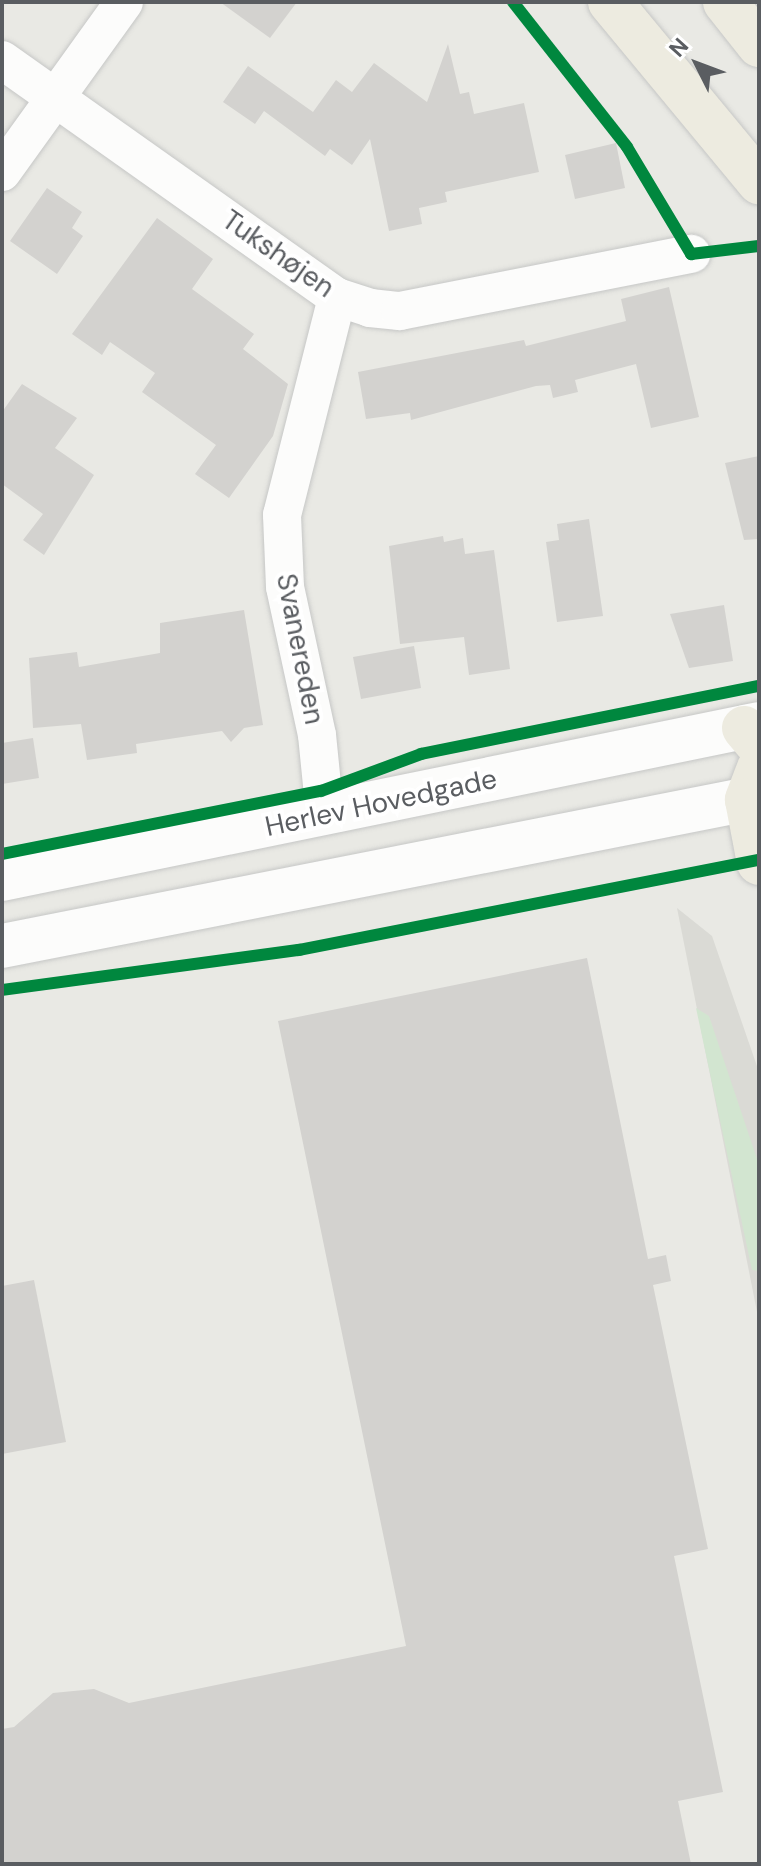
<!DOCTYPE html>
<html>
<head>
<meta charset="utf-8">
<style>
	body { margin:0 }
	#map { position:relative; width:761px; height:1866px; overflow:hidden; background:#e9e9e4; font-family:"DM Sans",sans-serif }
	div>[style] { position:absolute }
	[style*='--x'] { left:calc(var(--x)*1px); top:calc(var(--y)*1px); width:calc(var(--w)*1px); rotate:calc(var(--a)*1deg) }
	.industrial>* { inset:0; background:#dadad5 }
	.green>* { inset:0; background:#d2e5d0 }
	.building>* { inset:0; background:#d3d2cf }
	.roads { filter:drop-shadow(0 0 2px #c6c7c6) drop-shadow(0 0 2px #c6c7c6) }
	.minor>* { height:38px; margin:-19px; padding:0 19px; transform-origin:19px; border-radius:19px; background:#fcfcfb }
	.secondary>* { height:44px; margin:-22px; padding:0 22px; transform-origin:22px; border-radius:22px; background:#fcfcfb }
	.motorway>* { height:44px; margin:-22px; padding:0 22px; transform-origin:22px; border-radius:22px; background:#edebe0 }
	.cycleway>* { height:12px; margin:-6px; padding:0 6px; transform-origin:6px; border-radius:6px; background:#00873e }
	span { translate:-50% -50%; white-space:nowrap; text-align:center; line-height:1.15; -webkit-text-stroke:8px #fff; paint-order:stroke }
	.street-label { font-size:28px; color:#5a5d61 }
	.frame { position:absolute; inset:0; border:4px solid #5a5d61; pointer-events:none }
	.north { position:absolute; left:657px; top:24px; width:80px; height:80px; -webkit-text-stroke:6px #fff; paint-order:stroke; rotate:312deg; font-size:22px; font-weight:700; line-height:32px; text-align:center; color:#5a5d61 }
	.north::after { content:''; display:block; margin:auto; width:28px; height:36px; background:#5a5d61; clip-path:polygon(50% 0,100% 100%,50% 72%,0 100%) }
</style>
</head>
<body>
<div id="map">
	<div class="industrial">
		<i style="clip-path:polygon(677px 908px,712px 936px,759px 1072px,759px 1322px)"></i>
	</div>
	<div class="green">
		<i style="clip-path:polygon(696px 1008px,709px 1016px,759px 1165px,759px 1271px,752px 1270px)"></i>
	</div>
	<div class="building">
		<i style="clip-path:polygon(220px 2px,297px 2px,270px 38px)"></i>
		<i style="clip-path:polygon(448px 44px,460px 94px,469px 92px,474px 114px,524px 103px,539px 172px,445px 192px,447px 202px,419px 208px,422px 224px,389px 231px,370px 139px,352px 165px,330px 149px,325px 156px,264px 111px,255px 124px,223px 102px,248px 66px,313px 112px,336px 80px,352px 92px,374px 63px,427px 102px)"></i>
		<i style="clip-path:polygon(616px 143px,625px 188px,575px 199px,565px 155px)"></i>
		<i style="clip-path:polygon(47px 188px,82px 212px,72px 228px,83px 236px,57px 274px,10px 241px)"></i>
		<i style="clip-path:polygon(157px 218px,213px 259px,192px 289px,254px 334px,243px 349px,288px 384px,273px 436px,229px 498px,195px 474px,216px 445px,142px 392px,155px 373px,110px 342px,102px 355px,72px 334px)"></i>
		<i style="clip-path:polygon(669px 287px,699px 417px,651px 428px,636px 364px,575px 380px,578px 392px,553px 398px,550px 385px,536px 386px,411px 420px,410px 413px,366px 419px,358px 372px,524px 340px,526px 346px,626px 321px,621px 299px)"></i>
		<i style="clip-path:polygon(22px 384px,77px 418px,55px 448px,94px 475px,44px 555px,23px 540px,43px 514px,2px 484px,2px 412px)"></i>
		<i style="clip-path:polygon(759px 456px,759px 539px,744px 540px,725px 463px)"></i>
		<i style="clip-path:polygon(589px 519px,603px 616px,557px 622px,546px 542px,559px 540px,557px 524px)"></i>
		<i style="clip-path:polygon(443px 536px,444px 542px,463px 538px,465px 554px,494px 550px,510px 669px,469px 675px,464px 637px,400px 644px,389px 546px)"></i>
		<i style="clip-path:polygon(724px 605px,733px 661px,689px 668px,670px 614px)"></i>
		<i style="clip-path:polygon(244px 610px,263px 725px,244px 728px,231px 742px,222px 731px,136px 744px,137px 753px,87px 760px,81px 724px,33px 728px,29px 658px,77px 652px,79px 667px,160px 653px,160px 623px)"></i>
		<i style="clip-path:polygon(414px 646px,421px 688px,361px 699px,353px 657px)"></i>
		<i style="clip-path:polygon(33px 738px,39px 778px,2px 784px,2px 743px)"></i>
		<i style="clip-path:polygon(587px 958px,648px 1259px,666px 1255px,671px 1281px,653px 1285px,708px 1549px,674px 1556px,723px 1792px,678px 1801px,691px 1864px,2px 1864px,2px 1729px,14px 1727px,53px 1693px,94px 1689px,129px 1703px,406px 1646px,278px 1021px)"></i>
		<i style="clip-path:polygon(34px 1280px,66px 1442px,2px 1454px,2px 1286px)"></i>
	</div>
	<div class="roads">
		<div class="minor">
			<i style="--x:2;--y:60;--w:410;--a:35.3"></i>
			<i style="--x:337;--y:297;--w:35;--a:18"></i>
			<i style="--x:370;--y:308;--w:30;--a:6"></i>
			<i style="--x:400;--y:311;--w:297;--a:-11.1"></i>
			<i style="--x:2;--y:172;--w:209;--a:-54.3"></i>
			<i style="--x:325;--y:815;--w:80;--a:-95.7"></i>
			<i style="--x:317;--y:735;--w:151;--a:-102.2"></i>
			<i style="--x:285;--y:587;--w:72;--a:-92.4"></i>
			<i style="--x:282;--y:515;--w:225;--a:-75.8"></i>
		</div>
		<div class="secondary">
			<i style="--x:2;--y:879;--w:773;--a:-11.57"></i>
			<i style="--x:2;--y:946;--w:772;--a:-11.14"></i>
		</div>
		<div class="motorway">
			<i style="--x:610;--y:2;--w:234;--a:50.4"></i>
			<i style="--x:725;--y:2;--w:55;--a:51.7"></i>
			<i style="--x:744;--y:728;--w:23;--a:50"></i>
			<i style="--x:759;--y:768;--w:34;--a:111"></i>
			<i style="--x:747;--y:800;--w:64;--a:79.2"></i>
		</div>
	</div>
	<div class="cycleway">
		<i style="--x:513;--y:2;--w:184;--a:51.8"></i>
		<i style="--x:627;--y:147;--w:125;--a:59.1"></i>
		<i style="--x:691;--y:254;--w:68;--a:-6.7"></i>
		<i style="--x:2;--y:854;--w:325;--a:-11.2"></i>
		<i style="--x:321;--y:791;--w:107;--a:-20.3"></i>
		<i style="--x:421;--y:754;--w:345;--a:-11.4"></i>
		<i style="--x:2;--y:990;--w:300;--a:-7.7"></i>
		<i style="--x:299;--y:950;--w:469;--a:-11.1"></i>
	</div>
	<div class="street-label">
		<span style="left:278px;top:254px;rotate:35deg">Tukshøjen</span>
		<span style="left:300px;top:649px;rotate:79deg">Svanereden</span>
		<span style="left:381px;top:803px;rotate:-12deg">Herlev Hovedgade</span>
	</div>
	<div class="frame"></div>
	<div class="north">N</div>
</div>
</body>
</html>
